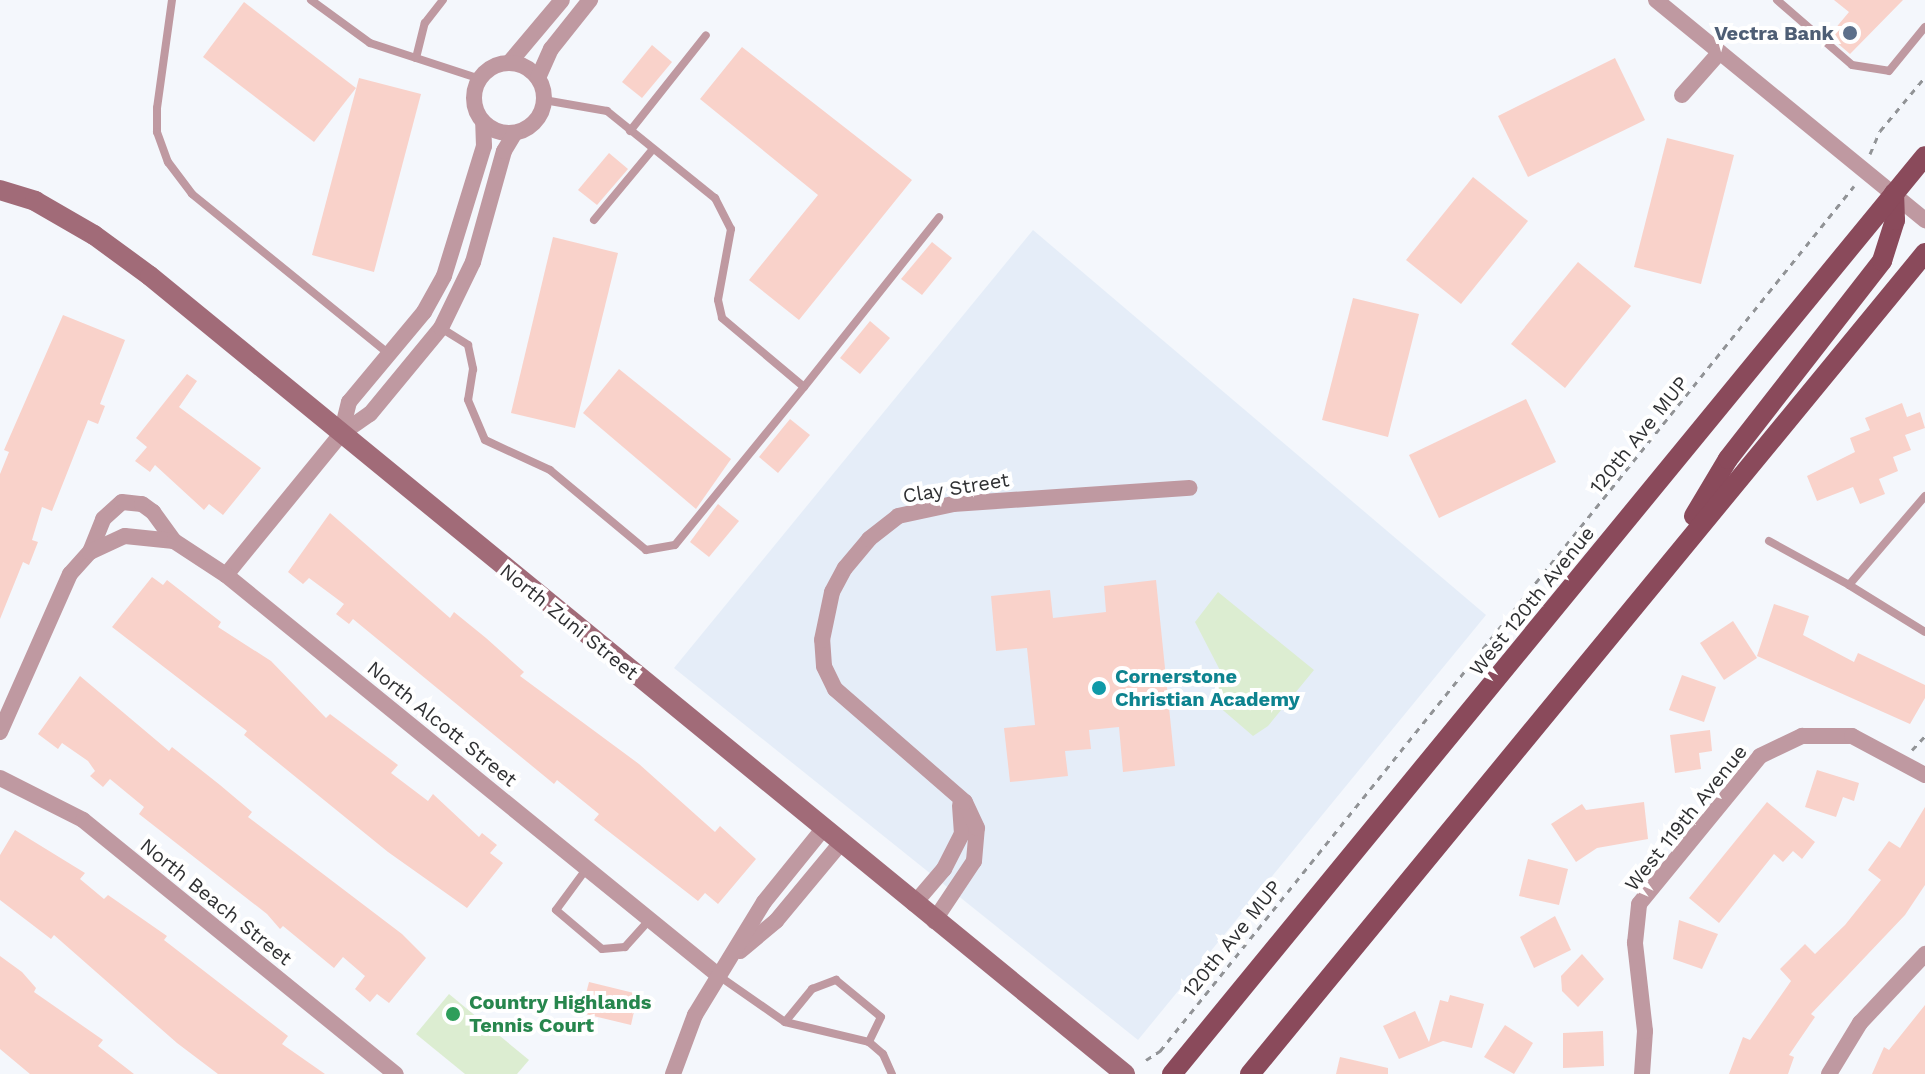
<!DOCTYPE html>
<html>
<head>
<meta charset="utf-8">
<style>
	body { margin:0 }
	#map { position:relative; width:1925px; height:1074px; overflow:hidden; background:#f4f7fc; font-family:"Work Sans",sans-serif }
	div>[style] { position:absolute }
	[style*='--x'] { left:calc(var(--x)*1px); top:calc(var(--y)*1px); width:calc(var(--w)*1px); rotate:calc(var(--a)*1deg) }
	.built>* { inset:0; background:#e5edf8 }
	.green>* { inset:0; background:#dcedd1 }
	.building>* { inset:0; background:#f9d2ca }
	.path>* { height:3px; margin-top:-1.5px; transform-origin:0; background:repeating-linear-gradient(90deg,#919396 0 6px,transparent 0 12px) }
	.lane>* { height:8px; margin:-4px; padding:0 4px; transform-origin:4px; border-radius:4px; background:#bf99a1 }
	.street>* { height:16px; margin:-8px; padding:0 8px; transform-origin:8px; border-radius:8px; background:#bf99a1 }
	.street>.ring { margin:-8px; padding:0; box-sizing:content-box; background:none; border:16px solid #bf99a1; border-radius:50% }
	.secondary>* { height:20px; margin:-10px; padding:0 10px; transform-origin:10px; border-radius:10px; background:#a16b78 }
	.primary>* { height:20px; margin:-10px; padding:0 10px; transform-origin:10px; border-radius:10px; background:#8a4a5b }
	.dots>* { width:22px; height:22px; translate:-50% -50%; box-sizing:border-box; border:4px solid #fff; border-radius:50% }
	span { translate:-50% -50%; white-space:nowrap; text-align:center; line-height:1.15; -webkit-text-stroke:8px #fff; paint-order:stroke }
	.service-label { font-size:20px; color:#4e5e75; font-weight:700 }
	.right { translate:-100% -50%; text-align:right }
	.street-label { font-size:20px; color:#2f3032 }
	.culture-label { font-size:20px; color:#0d838f; font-weight:700 }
	.left { translate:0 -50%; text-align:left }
	.leisure-label { font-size:20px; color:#27864d; font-weight:700 }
</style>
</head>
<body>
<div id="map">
	<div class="built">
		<i style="clip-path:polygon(1033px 230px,1486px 615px,1138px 1040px,674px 668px)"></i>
	</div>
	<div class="green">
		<i style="clip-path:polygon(1218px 592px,1314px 670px,1268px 726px,1253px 736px,1210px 699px,1225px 680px,1195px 622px)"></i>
		<i style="clip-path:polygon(449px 994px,529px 1060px,517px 1074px,465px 1074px,416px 1034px)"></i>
	</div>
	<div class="building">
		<i style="clip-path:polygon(1834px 0,1903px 0,1850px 54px,1829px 36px,1849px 12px)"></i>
		<i style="clip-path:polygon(244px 2px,356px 88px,314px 142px,203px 57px)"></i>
		<i style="clip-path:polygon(652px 45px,672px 62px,642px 98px,622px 82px)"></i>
		<i style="clip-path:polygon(742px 47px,912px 180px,799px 320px,749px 280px,818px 195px,700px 99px)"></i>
		<i style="clip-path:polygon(1615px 58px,1645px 120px,1528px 177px,1498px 116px)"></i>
		<i style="clip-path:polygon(359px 78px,421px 94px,374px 272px,312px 255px)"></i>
		<i style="clip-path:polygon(1667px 138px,1734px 155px,1701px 284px,1634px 267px)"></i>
		<i style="clip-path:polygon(609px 153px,628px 169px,597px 205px,578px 190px)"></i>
		<i style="clip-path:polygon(1473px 177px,1528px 221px,1461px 304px,1406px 260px)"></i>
		<i style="clip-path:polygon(553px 237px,618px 253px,575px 428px,511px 413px)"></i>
		<i style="clip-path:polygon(932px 242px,952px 258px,922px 295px,901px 279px)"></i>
		<i style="clip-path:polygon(1578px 262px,1631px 306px,1565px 388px,1511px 344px)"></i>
		<i style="clip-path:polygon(1353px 298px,1419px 314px,1388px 437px,1322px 420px)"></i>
		<i style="clip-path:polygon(63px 315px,125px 340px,100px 404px,105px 406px,98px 424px,88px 420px,52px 511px,42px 507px,32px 540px,38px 542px,29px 565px,23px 562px,0 619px,0 474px,9px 452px,4px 450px)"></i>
		<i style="clip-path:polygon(870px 321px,890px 338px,860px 374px,840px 358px)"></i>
		<i style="clip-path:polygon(619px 369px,731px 459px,696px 509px,583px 413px)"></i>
		<i style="clip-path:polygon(187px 374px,197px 381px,179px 407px,261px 468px,223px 515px,209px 504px,204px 510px,155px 465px,150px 472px,135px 461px,147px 447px,136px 438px)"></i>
		<i style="clip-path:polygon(1526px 399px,1556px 462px,1439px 518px,1409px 455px)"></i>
		<i style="clip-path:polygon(1902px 403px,1907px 417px,1920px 412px,1925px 428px,1905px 435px,1911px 450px,1893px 457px,1898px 471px,1879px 479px,1885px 494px,1860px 504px,1853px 487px,1817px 501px,1807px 476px,1855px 452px,1850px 438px,1870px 430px,1865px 418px)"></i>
		<i style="clip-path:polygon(790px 419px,810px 435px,778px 473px,759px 457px)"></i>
		<i style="clip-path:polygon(718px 504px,739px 521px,709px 557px,690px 542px)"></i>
		<i style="clip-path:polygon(330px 513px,450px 618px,454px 612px,486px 638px,524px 672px,520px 676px,639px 764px,715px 832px,720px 826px,756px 859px,718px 904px,705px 893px,698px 901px,594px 820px,599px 814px,557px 780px,554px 784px,353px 619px,349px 624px,336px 614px,344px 604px,309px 578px,303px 584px,288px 572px)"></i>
		<i style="clip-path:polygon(152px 577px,163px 585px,167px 580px,221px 622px,218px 627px,271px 661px,326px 718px,330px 714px,398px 765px,391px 773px,428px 801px,433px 794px,479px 837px,482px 833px,497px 845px,490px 853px,503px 863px,467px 908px,388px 852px,244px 735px,247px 731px,112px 627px)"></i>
		<i style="clip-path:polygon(1156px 580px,1175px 766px,1123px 772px,1119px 727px,1089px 730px,1091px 749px,1065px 751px,1068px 776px,1010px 782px,1004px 728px,1035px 725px,1027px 648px,996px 651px,991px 596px,1050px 590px,1053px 618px,1106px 612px,1104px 586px)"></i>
		<i style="clip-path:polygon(1774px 604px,1809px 616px,1803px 635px,1854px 662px,1858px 653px,1925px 685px,1925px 698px,1910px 724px,1757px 656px)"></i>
		<i style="clip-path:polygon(1733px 621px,1757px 658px,1724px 680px,1700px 643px)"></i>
		<i style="clip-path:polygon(1682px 675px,1716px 687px,1704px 722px,1669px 710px)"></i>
		<i style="clip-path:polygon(80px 676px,169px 751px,172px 747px,220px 785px,252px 812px,248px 817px,402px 934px,426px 958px,389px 1003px,377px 994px,370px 1002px,355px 989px,365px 976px,343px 957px,334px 968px,283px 926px,280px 929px,267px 914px,139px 814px,144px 807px,110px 779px,103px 787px,90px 776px,95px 771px,88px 761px,62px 743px,58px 749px,38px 734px)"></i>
		<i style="clip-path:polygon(1710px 730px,1712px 751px,1699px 753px,1701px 769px,1675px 773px,1670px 735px)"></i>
		<i style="clip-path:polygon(1817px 770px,1859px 783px,1854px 801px,1843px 797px,1836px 817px,1805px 807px)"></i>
		<i style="clip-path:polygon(1644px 802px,1648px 839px,1597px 848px,1576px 862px,1551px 824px,1582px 804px,1586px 810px)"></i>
		<i style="clip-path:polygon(1767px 802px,1815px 842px,1802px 859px,1793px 851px,1783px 862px,1774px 854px,1719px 923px,1689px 898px)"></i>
		<i style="clip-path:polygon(1925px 807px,1925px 885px,1905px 915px,1811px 1014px,1815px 1017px,1789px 1055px,1794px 1057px,1788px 1074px,1729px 1074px,1743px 1037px,1750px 1040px,1791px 981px,1780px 969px,1805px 944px,1815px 954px,1845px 925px,1881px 880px,1868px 870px,1889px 841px,1900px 848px)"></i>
		<i style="clip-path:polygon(15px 830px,85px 873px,80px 879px,104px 899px,108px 895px,167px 936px,164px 940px,288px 1036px,282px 1044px,325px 1074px,218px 1074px,177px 1043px,54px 935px,51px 939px,0 900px,0 855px)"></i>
		<i style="clip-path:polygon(1528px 859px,1568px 869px,1559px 905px,1519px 896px)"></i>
		<i style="clip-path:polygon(1555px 916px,1571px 950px,1534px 968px,1520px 937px)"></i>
		<i style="clip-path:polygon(1679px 920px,1718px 934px,1702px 969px,1673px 959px)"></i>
		<i style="clip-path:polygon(1582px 954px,1604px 979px,1578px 1007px,1562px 991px,1561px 976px)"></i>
		<i style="clip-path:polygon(0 956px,22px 972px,36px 988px,34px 992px,103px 1040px,98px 1046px,134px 1074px,30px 1074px,0 1049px)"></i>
		<i style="clip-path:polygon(589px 982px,638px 994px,631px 1025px,581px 1013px)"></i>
		<i style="clip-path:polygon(1450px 995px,1484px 1004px,1472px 1048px,1443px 1041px,1399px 1059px,1383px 1026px,1415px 1011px,1429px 1042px,1440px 1000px,1448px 1002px)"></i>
		<i style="clip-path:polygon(1925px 1005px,1925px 1074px,1872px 1074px,1884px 1047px,1889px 1050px)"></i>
		<i style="clip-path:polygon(1505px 1025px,1533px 1043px,1514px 1074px,1484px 1057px)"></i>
		<i style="clip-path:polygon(1603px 1031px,1604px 1066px,1563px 1068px,1563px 1033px)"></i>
		<i style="clip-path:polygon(1340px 1057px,1388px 1068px,1388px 1074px,1336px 1074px)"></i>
	</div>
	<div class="path">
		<i style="--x:1870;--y:154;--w:25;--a:-67"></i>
		<i style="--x:1880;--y:131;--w:70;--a:-50.2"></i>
		<i style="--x:1912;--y:750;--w:19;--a:-47"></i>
		<i style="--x:1146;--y:1060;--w:17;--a:-33"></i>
		<i style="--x:1160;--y:1051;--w:1109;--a:-51.26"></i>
	</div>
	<div class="lane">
		<i style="--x:172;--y:0;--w:109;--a:97.9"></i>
		<i style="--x:157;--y:108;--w:24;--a:90"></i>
		<i style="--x:157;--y:132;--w:32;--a:70"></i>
		<i style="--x:168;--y:162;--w:40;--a:53"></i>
		<i style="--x:192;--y:194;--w:254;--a:39.1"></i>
		<i style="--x:311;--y:0;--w:73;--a:36.1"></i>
		<i style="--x:370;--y:43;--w:116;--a:18.1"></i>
		<i style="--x:1777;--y:0;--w:99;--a:40.9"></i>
		<i style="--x:1852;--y:65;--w:37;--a:9"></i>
		<i style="--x:1889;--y:71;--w:57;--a:-50.7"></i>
		<i style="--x:416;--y:58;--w:36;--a:-76"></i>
		<i style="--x:425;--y:23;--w:29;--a:-52"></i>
		<i style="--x:544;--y:100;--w:64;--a:9.9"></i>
		<i style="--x:607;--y:111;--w:139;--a:38.9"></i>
		<i style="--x:715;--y:198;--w:35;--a:63"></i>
		<i style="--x:731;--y:229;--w:72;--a:100.4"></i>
		<i style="--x:718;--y:300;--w:18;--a:77"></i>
		<i style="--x:722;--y:318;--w:107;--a:40.1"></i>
		<i style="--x:804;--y:387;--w:217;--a:-51.5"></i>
		<i style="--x:630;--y:131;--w:122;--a:-51.6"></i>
		<i style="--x:594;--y:220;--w:92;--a:-50.3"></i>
		<i style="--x:441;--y:328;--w:32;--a:32"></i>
		<i style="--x:468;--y:345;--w:25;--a:78"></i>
		<i style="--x:473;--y:369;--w:31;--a:99"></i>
		<i style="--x:468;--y:400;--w:43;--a:67"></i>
		<i style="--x:485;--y:440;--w:72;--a:24.8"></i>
		<i style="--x:550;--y:470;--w:125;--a:39.8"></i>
		<i style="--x:646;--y:550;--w:29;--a:-10"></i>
		<i style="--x:675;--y:545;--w:204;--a:-50.8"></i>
		<i style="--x:1925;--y:496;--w:117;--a:130.5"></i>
		<i style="--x:1849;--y:585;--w:89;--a:31.7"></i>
		<i style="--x:1769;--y:541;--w:91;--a:28.8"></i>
		<i style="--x:587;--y:868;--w:52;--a:126.4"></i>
		<i style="--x:556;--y:910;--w:60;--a:40.3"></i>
		<i style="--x:602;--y:949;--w:23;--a:-5"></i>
		<i style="--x:625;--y:947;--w:36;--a:-48"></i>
		<i style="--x:719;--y:976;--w:80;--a:34.9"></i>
		<i style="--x:785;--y:1022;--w:86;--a:13.4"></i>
		<i style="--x:869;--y:1042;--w:18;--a:41"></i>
		<i style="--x:883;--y:1054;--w:22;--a:66"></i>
		<i style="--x:785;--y:1022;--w:43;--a:-50.7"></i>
		<i style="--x:812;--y:989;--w:26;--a:-21"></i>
		<i style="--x:836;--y:980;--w:58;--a:39.4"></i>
		<i style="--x:881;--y:1017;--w:28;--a:116"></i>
	</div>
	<div class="street">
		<i style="--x:1656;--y:0;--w:348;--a:39.3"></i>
		<i style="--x:509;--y:63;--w:82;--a:-49.9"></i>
		<i class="ring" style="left:474px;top:63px;width:54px;height:54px"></i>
		<i style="--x:538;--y:78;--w:32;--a:-66"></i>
		<i style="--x:551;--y:49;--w:63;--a:-51.5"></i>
		<i style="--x:1682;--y:95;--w:57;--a:-48.5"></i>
		<i style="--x:341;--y:434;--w:33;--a:-76"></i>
		<i style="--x:349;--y:402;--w:117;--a:-50.2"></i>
		<i style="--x:424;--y:312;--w:41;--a:-60.9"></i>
		<i style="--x:444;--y:276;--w:136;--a:-72.9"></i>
		<i style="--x:484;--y:146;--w:24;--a:-92"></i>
		<i style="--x:90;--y:552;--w:35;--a:-68"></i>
		<i style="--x:103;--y:519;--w:25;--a:-42"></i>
		<i style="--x:122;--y:502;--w:20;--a:6"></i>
		<i style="--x:142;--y:504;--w:14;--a:36"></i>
		<i style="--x:153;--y:512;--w:36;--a:54"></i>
		<i style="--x:226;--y:575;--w:182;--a:-50.8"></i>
		<i style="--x:341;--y:434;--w:35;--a:-35"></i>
		<i style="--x:370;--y:414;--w:112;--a:-50.5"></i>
		<i style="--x:441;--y:328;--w:73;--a:-64.1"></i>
		<i style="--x:473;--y:262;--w:115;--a:-74.4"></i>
		<i style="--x:504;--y:151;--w:21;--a:-59"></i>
		<i style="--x:0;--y:732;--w:173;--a:-66.1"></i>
		<i style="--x:70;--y:574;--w:30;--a:-48"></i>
		<i style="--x:90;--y:552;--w:38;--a:-25"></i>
		<i style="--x:125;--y:536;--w:49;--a:5.8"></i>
		<i style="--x:174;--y:541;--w:62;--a:33.2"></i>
		<i style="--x:226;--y:575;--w:635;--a:39.12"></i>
		<i style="--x:0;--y:778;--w:93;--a:26.8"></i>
		<i style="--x:83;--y:820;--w:403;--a:39.1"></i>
		<i style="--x:914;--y:904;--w:46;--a:-49.4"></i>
		<i style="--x:944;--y:869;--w:39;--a:-63"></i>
		<i style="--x:962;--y:834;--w:29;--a:-94"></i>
		<i style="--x:934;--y:921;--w:72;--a:-56.3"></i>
		<i style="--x:974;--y:861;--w:33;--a:-85"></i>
		<i style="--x:977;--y:828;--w:29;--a:-115"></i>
		<i style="--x:965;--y:802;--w:172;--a:-139"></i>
		<i style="--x:835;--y:689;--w:25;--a:-116"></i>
		<i style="--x:824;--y:666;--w:26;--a:-94"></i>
		<i style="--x:822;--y:640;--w:49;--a:-78.2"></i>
		<i style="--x:832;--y:592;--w:27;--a:-62"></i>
		<i style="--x:845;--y:568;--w:38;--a:-50"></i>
		<i style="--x:869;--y:539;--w:37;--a:-38"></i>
		<i style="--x:898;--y:516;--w:56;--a:-12.3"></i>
		<i style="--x:953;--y:504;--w:237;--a:-3.9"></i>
		<i style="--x:740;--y:951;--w:47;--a:-39.8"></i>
		<i style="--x:776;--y:921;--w:99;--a:-50.3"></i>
		<i style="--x:673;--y:1074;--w:63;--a:-69.6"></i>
		<i style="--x:695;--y:1015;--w:132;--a:-58.6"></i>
		<i style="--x:764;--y:902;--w:92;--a:-51.1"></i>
		<i style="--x:1642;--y:1074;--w:43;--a:-86"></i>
		<i style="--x:1645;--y:1031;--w:89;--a:-96.5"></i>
		<i style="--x:1635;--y:943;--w:39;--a:-84"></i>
		<i style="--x:1639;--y:904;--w:191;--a:-50.7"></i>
		<i style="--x:1760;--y:756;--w:47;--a:-25.5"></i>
		<i style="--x:1802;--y:736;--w:50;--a:0"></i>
		<i style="--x:1852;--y:736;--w:83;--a:28.1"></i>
		<i style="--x:1829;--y:1074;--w:60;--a:-58.7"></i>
		<i style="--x:1860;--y:1023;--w:95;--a:-46.7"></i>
	</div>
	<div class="secondary">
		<i style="--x:0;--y:190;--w:37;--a:17"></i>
		<i style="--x:35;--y:201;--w:68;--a:30"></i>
		<i style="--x:94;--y:235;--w:69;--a:36.2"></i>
		<i style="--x:150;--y:276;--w:1260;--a:39.3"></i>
	</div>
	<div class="primary">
		<i style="--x:1694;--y:516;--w:66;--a:-59.2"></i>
		<i style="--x:1728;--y:459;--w:251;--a:-52.1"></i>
		<i style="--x:1882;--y:261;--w:43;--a:-72.4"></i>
		<i style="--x:1895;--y:220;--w:27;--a:-92"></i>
		<i style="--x:1172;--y:1074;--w:1187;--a:-50.64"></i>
		<i style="--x:1250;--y:1074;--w:1063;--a:-50.57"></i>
	</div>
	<div class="dots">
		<i style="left:1850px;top:33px;background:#5c6f8a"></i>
		<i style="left:1099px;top:688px;background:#0f9aa8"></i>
		<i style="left:453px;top:1014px;background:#2e9e5b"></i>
	</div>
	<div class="service-label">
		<span class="right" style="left:1834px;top:33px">Vectra Bank</span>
	</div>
	<div class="street-label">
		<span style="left:1639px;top:435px;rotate:-51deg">120th Ave MUP</span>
		<span style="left:956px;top:488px;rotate:-9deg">Clay Street</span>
		<span style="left:1532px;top:601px;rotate:-51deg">West 120th Avenue</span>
		<span style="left:569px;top:622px;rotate:39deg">North Zuni Street</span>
		<span style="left:442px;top:724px;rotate:39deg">North Alcott Street</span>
		<span style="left:1686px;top:818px;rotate:-51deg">West 119th Avenue</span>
		<span style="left:216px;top:902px;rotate:39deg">North Beach Street</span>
		<span style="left:1232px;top:939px;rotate:-51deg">120th Ave MUP</span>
	</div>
	<div class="culture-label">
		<span class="left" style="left:1115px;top:688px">Cornerstone<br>Christian Academy</span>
	</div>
	<div class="leisure-label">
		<span class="left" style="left:469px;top:1014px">Country Highlands<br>Tennis Court</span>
	</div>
</div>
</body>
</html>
